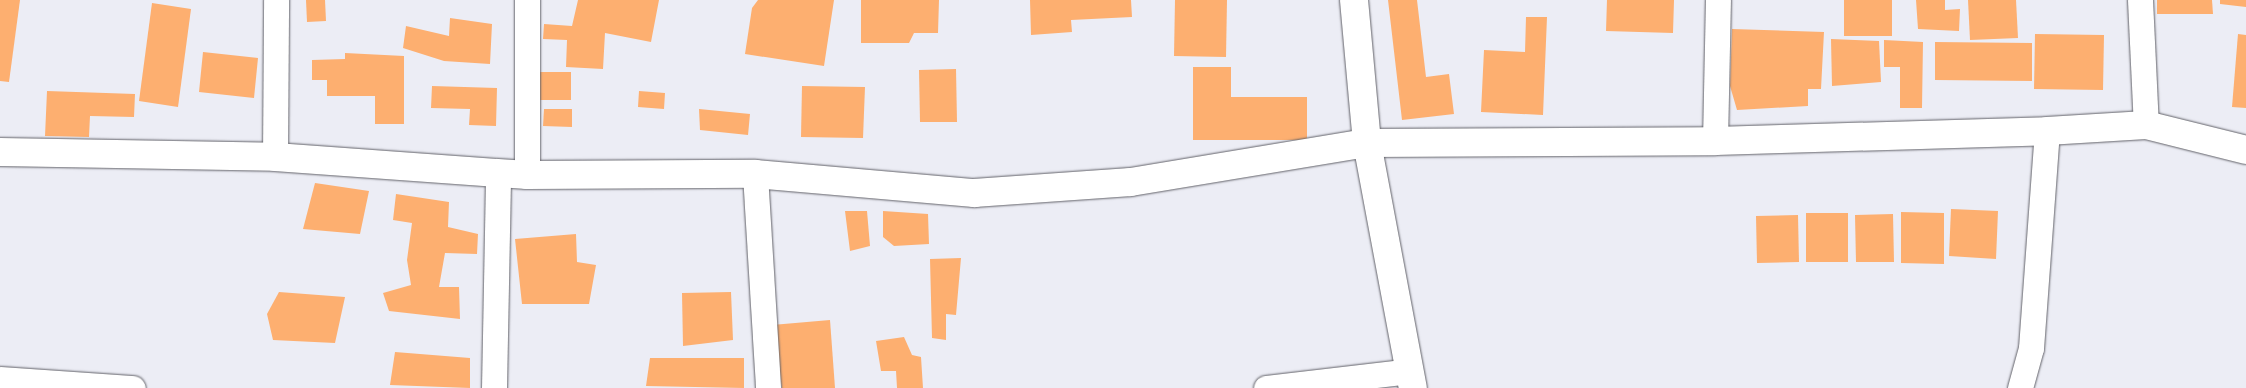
<!DOCTYPE html>
<html>
<head>
<meta charset="utf-8">
<style>
	body { margin:0 }
	#map { position:relative; width:2246px; height:388px; overflow:hidden; background:#ecedf5; font-family:"Roboto Condensed",sans-serif }
	div>[style] { position:absolute }
	[style*='--x'] { left:calc(var(--x)*1px); top:calc(var(--y)*1px); width:calc(var(--w)*1px); rotate:calc(var(--a)*1deg) }
	.building>* { inset:0; background:#fdaf70 }
	.roads { filter:drop-shadow(0 0 1px #626269) drop-shadow(0 0 1px #626269) }
	.minor>* { height:25px; margin:-12.5px; padding:0 12.5px; transform-origin:12.5px; border-radius:12.5px; background:#fff }
	.tertiary>* { height:28px; margin:-14px; padding:0 14px; transform-origin:14px; border-radius:14px; background:#fff }
	.secondary>* { height:28px; margin:-14px; padding:0 14px; transform-origin:14px; border-radius:14px; background:#fff }
	span { translate:-50% -50%; white-space:nowrap; text-align:center; line-height:1.15; -webkit-text-stroke:4px #ecedf5; paint-order:stroke }
</style>
</head>
<body>
<div id="map">
	<div class="building">
		<i style="clip-path:polygon(0 0,20px 0,9px 82px,0 81px)"></i>
		<i style="clip-path:polygon(306px 0,325px 0,326px 21px,307px 22px)"></i>
		<i style="clip-path:polygon(578px 0,659px 0,651px 42px,605px 33px,603px 69px,566px 67px,567px 40px,543px 39px,544px 24px,572px 26px)"></i>
		<i style="clip-path:polygon(758px 0,834px 0,824px 66px,745px 54px,752px 8px)"></i>
		<i style="clip-path:polygon(861px 0,939px 0,938px 33px,914px 33px,909px 43px,861px 43px)"></i>
		<i style="clip-path:polygon(1030px 0,1131px 0,1132px 17px,1071px 20px,1072px 32px,1031px 35px)"></i>
		<i style="clip-path:polygon(1175px 0,1227px 0,1226px 57px,1174px 56px)"></i>
		<i style="clip-path:polygon(1388px 0,1417px 0,1426px 77px,1449px 74px,1454px 114px,1402px 120px)"></i>
		<i style="clip-path:polygon(1607px 0,1674px 0,1673px 33px,1606px 31px)"></i>
		<i style="clip-path:polygon(1844px 0,1892px 0,1892px 36px,1844px 36px)"></i>
		<i style="clip-path:polygon(1916px 0,1945px 0,1945px 10px,1960px 9px,1959px 31px,1918px 29px)"></i>
		<i style="clip-path:polygon(1968px 0,2016px 0,2018px 38px,1970px 40px)"></i>
		<i style="clip-path:polygon(2157px 0,2212px 0,2213px 14px,2157px 14px)"></i>
		<i style="clip-path:polygon(2220px 0,2246px 0,2246px 7px,2220px 4px)"></i>
		<i style="clip-path:polygon(152px 3px,191px 9px,178px 107px,139px 101px)"></i>
		<i style="clip-path:polygon(1526px 17px,1547px 17px,1543px 115px,1481px 112px,1484px 50px,1525px 52px)"></i>
		<i style="clip-path:polygon(450px 18px,492px 24px,490px 64px,444px 61px,403px 48px,406px 26px,449px 36px)"></i>
		<i style="clip-path:polygon(1732px 29px,1824px 32px,1821px 89px,1808px 89px,1808px 106px,1737px 110px,1730px 86px)"></i>
		<i style="clip-path:polygon(2035px 34px,2104px 35px,2103px 90px,2034px 89px)"></i>
		<i style="clip-path:polygon(2238px 34px,2246px 35px,2246px 108px,2232px 107px)"></i>
		<i style="clip-path:polygon(1831px 39px,1879px 41px,1881px 82px,1832px 86px)"></i>
		<i style="clip-path:polygon(1884px 40px,1923px 42px,1922px 108px,1900px 108px,1900px 67px,1884px 67px)"></i>
		<i style="clip-path:polygon(1935px 42px,2032px 43px,2032px 81px,1935px 80px)"></i>
		<i style="clip-path:polygon(203px 52px,258px 58px,254px 98px,199px 92px)"></i>
		<i style="clip-path:polygon(345px 53px,404px 56px,404px 124px,375px 124px,375px 96px,327px 96px,327px 80px,312px 80px,312px 60px,345px 59px)"></i>
		<i style="clip-path:polygon(1193px 67px,1231px 67px,1231px 97px,1307px 97px,1307px 140px,1193px 140px)"></i>
		<i style="clip-path:polygon(956px 69px,957px 122px,920px 122px,919px 70px)"></i>
		<i style="clip-path:polygon(532px 72px,571px 72px,571px 100px,532px 100px)"></i>
		<i style="clip-path:polygon(432px 86px,497px 88px,496px 126px,469px 125px,470px 109px,431px 108px)"></i>
		<i style="clip-path:polygon(802px 86px,865px 87px,863px 138px,801px 137px)"></i>
		<i style="clip-path:polygon(47px 91px,135px 94px,134px 117px,90px 116px,89px 137px,45px 136px)"></i>
		<i style="clip-path:polygon(639px 91px,665px 93px,664px 109px,638px 107px)"></i>
		<i style="clip-path:polygon(544px 109px,572px 109px,572px 127px,543px 126px)"></i>
		<i style="clip-path:polygon(699px 109px,750px 114px,748px 135px,700px 130px)"></i>
		<i style="clip-path:polygon(315px 183px,369px 191px,360px 234px,303px 229px)"></i>
		<i style="clip-path:polygon(396px 194px,449px 202px,448px 227px,478px 234px,477px 254px,445px 253px,439px 287px,459px 287px,460px 319px,389px 311px,383px 293px,411px 285px,407px 260px,412px 223px,393px 220px)"></i>
		<i style="clip-path:polygon(1951px 209px,1998px 211px,1996px 259px,1949px 256px)"></i>
		<i style="clip-path:polygon(845px 211px,867px 211px,870px 246px,850px 251px)"></i>
		<i style="clip-path:polygon(883px 211px,928px 214px,929px 244px,894px 246px,883px 237px)"></i>
		<i style="clip-path:polygon(1901px 212px,1944px 213px,1944px 264px,1901px 263px)"></i>
		<i style="clip-path:polygon(1806px 213px,1848px 213px,1848px 262px,1806px 262px)"></i>
		<i style="clip-path:polygon(1893px 214px,1894px 262px,1856px 262px,1855px 215px)"></i>
		<i style="clip-path:polygon(1798px 215px,1799px 262px,1757px 263px,1756px 216px)"></i>
		<i style="clip-path:polygon(576px 234px,577px 262px,596px 265px,589px 304px,522px 304px,515px 239px)"></i>
		<i style="clip-path:polygon(961px 258px,956px 315px,946px 314px,946px 340px,932px 338px,930px 259px)"></i>
		<i style="clip-path:polygon(279px 292px,345px 297px,335px 343px,273px 340px,267px 314px)"></i>
		<i style="clip-path:polygon(731px 292px,733px 340px,683px 346px,682px 293px)"></i>
		<i style="clip-path:polygon(830px 320px,835px 388px,782px 388px,772px 325px)"></i>
		<i style="clip-path:polygon(904px 337px,912px 355px,921px 357px,923px 388px,897px 388px,896px 371px,881px 371px,876px 341px)"></i>
		<i style="clip-path:polygon(395px 352px,470px 358px,470px 388px,390px 385px)"></i>
		<i style="clip-path:polygon(650px 358px,744px 358px,744px 388px,646px 386px)"></i>
	</div>
	<div class="roads">
		<div class="minor">
			<i style="--x:2140;--y:0;--w:125;--a:87.3"></i>
			<i style="--x:1715;--y:141;--w:141;--a:-88.8"></i>
			<i style="--x:275;--y:157;--w:157;--a:-89.6"></i>
			<i style="--x:755;--y:174;--w:214;--a:86.5"></i>
			<i style="--x:527;--y:175;--w:175;--a:-90"></i>
			<i style="--x:0;--y:379;--w:133;--a:3.9"></i>
			<i style="--x:494;--y:388;--w:214;--a:-88.9"></i>
			<i style="--x:1266;--y:388;--w:145;--a:-6.7"></i>
			<i style="--x:2020;--y:388;--w:41;--a:-74.6"></i>
			<i style="--x:2031;--y:348;--w:218;--a:-85.8"></i>
		</div>
		<div class="tertiary">
			<i style="--x:1354;--y:0;--w:144;--a:84.8"></i>
			<i style="--x:1367;--y:143;--w:249;--a:79.4"></i>
		</div>
		<div class="secondary">
			<i style="--x:0;--y:152;--w:275;--a:1"></i>
			<i style="--x:275;--y:157;--w:253;--a:4.1"></i>
			<i style="--x:527;--y:175;--w:228;--a:-0.3"></i>
			<i style="--x:755;--y:174;--w:220;--a:5"></i>
			<i style="--x:974;--y:193;--w:157;--a:-4"></i>
			<i style="--x:1131;--y:182;--w:239;--a:-9.4"></i>
			<i style="--x:1367;--y:143;--w:348;--a:-0.3"></i>
			<i style="--x:1715;--y:141;--w:332;--a:-1.7"></i>
			<i style="--x:2047;--y:131;--w:99;--a:-3.5"></i>
			<i style="--x:2146;--y:125;--w:103;--a:14"></i>
		</div>
	</div>
</div>
</body>
</html>
